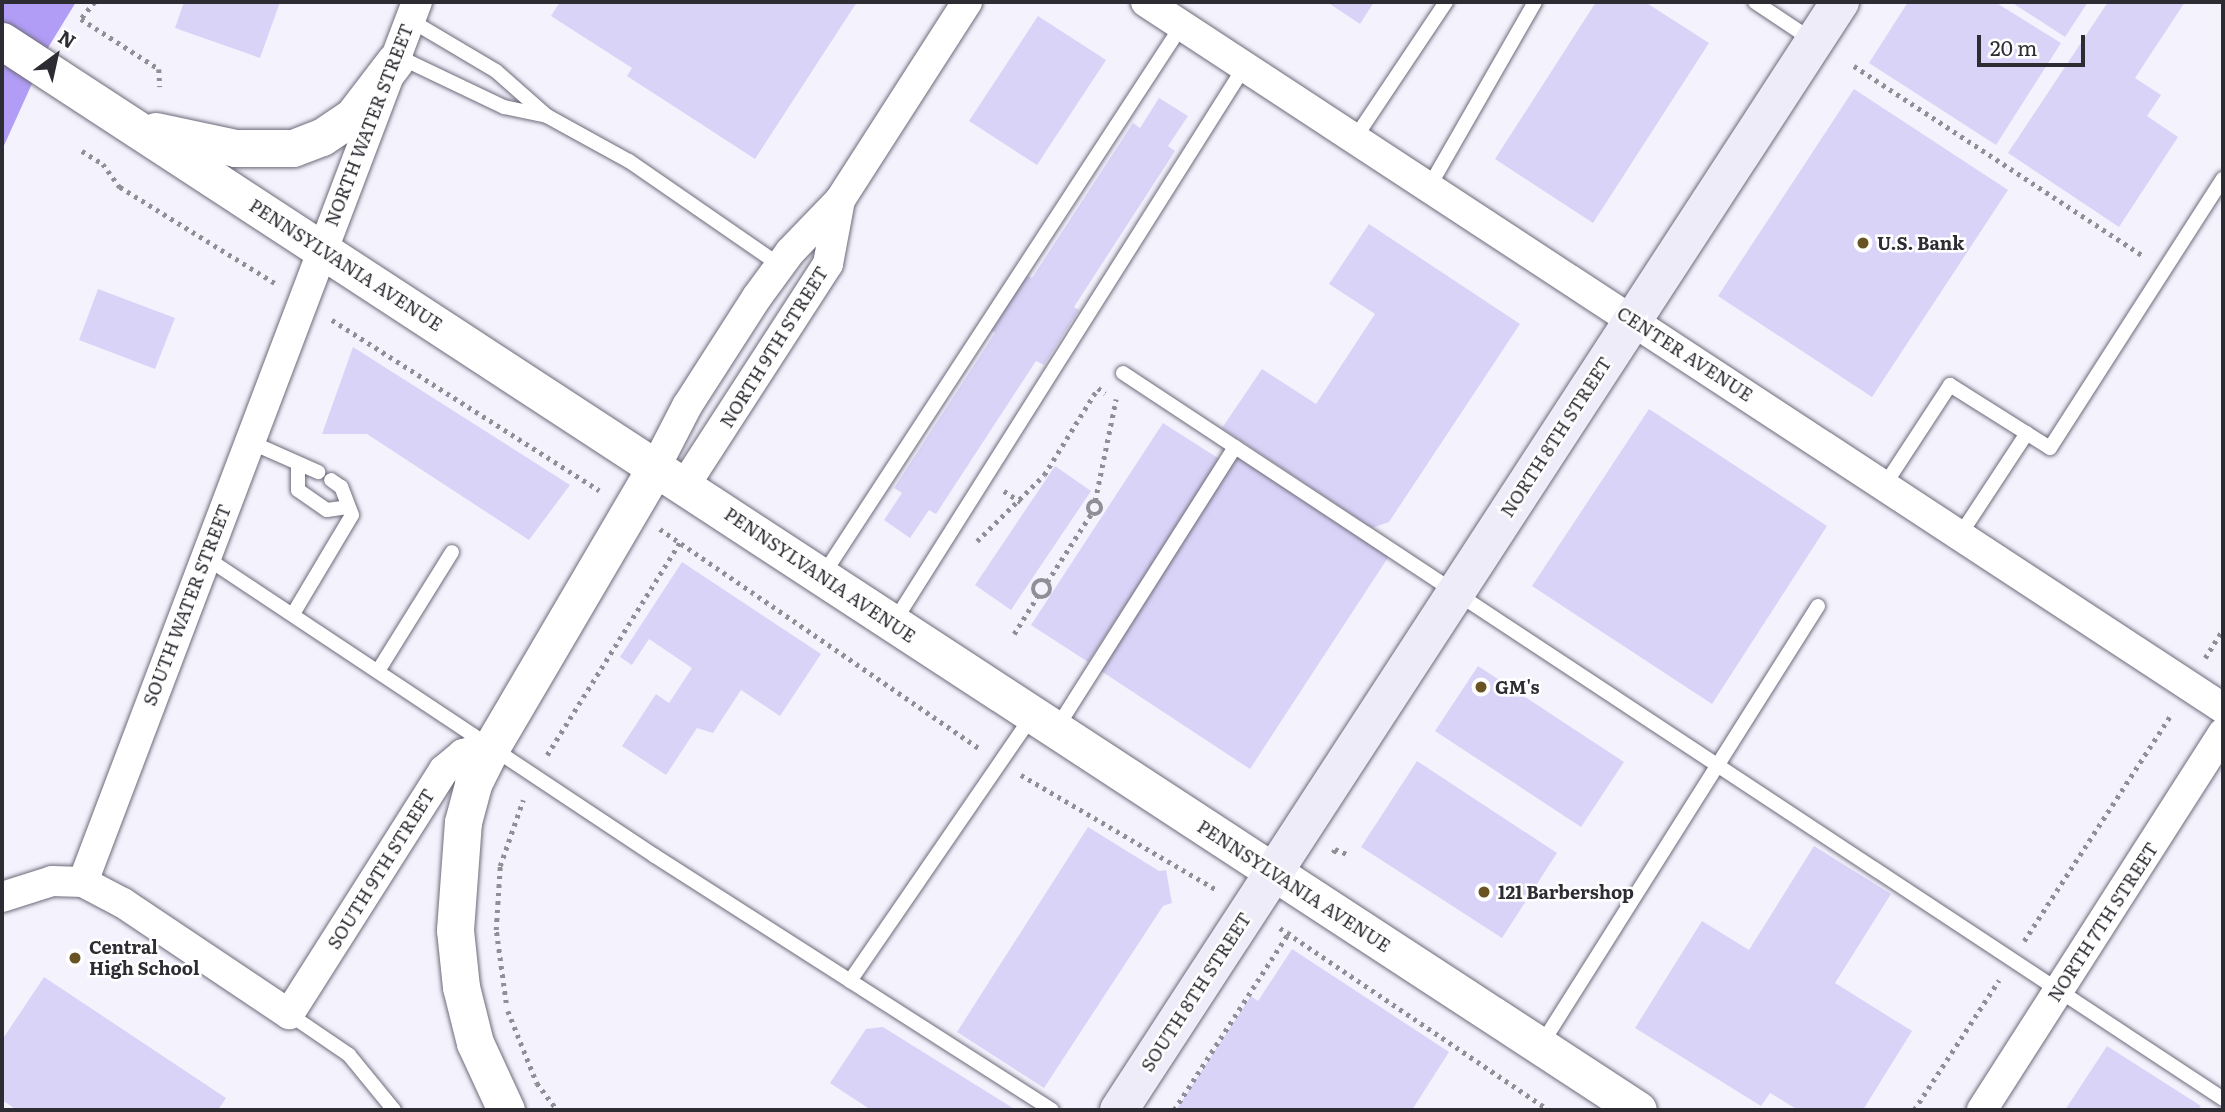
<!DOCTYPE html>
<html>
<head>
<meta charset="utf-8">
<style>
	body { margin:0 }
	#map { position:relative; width:2225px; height:1112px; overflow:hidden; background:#f4f2fd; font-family:Literata,serif }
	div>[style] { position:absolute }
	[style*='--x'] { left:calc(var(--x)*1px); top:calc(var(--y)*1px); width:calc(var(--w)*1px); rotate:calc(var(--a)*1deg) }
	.water>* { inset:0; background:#b19df5 }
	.building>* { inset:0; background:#dad3f8 }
	.path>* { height:4.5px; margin-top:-2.25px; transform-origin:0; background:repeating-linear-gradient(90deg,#908f97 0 3.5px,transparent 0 8.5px) }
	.path>.ring { margin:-2.25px; padding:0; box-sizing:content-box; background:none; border:4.5px solid #908f97; border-radius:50% }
	.roads { filter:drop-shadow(0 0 2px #6d6b7a) drop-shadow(0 0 2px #6d6b7a) }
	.service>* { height:14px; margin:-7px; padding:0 7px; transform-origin:7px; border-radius:7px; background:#fff }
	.minor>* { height:30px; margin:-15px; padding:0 15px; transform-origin:15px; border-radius:15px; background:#fff }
	.tertiary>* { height:37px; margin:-18.5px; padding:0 18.5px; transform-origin:18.5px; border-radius:18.5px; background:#fff }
	.secondary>* { height:38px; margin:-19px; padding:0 19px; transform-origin:19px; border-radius:19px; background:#eeecf9 }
	.dots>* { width:19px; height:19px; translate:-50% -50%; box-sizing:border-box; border:4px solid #fff; border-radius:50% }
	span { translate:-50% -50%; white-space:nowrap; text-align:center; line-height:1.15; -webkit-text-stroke:5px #fff; paint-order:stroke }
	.street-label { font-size:18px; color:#2d2c32 }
	.poi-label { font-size:18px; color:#2d2c32; font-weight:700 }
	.left { translate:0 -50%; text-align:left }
	.frame { position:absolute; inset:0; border:4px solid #2d2c32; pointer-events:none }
	.north { position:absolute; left:21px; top:21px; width:70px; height:70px; -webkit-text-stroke:5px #fff; paint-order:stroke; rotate:33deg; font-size:19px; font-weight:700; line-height:28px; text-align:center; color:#2d2c32 }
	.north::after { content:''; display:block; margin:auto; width:24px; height:32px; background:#2d2c32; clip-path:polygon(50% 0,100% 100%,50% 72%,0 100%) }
	.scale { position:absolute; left:1977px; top:35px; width:108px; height:32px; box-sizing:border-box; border:4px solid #2d2c32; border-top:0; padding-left:9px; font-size:21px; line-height:24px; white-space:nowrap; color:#2d2c32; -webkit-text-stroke:5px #fff; paint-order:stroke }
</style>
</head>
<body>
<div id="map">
	<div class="water">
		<i style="clip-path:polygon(2px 2px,76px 2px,49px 46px,2px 150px)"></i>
	</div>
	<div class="building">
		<i style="clip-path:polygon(184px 2px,280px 2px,260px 58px,175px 28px)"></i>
		<i style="clip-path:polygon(560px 2px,648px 3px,857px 2px,755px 159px,627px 76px,632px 68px,551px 16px)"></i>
		<i style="clip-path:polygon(1327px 2px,1374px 2px,1360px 24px)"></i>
		<i style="clip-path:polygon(1596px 2px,1645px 2px,1709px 43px,1593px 223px,1495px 159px)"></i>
		<i style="clip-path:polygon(1908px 2px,1995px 2px,2061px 43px,1996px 145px,1869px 63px)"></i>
		<i style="clip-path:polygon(2011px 2px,2088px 2px,2065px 37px)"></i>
		<i style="clip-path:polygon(2108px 2px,2185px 2px,2135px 78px,2161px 95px,2147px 116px,2178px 137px,2119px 227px,2008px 153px)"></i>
		<i style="clip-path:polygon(1038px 16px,1106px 60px,1037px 165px,969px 121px)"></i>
		<i style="clip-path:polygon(1854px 89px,2008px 190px,1872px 397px,1718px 296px)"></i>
		<i style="clip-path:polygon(1159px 98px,1188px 116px,1168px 146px,1175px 151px,1074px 307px,1079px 310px,1044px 365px,1036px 361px,936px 514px,929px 510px,910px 538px,884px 520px,902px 493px,894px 488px,995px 333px,990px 329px,1025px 274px,1032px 278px,1133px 123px,1140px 128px)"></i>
		<i style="clip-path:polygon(1369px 224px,1520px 324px,1389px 522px,1372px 528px,1222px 428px,1262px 369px,1316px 404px,1375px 314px,1329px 284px)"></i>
		<i style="clip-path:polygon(98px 289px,175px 318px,155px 369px,79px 340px)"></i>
		<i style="clip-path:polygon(353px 347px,570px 485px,529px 540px,367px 434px,322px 434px)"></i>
		<i style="clip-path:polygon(1649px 409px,1827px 526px,1712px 704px,1532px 586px)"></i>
		<i style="clip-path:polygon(1163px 423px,1221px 460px,1088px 662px,1031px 625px)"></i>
		<i style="clip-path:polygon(1237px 456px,1389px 556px,1250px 769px,1098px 669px)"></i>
		<i style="clip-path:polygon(1055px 466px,1091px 491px,1011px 610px,975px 585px)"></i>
		<i style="clip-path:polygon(682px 562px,821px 654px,780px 716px,741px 690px,713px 733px,697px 728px,666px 775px,622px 746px,656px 694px,669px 703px,692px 668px,649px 639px,632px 665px,620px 657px)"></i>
		<i style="clip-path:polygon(1478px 666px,1624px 762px,1581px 827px,1435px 731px)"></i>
		<i style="clip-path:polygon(1417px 761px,1557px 853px,1502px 938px,1361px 847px)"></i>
		<i style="clip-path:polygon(1088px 827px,1159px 871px,1166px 870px,1172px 903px,1163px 906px,1044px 1088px,957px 1032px)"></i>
		<i style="clip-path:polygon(1814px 846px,1891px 894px,1835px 983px,1912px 1031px,1863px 1110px,1798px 1110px,1770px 1093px,1761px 1106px,1635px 1028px,1702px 921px,1749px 950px)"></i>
		<i style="clip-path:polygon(1292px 949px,1449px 1052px,1412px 1110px,1176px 1110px,1251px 996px,1258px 1001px)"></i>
		<i style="clip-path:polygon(44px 977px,226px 1098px,218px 1110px,17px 1110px,2px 1100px,2px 1040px)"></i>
		<i style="clip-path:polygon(883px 1027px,1016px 1110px,871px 1110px,830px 1083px,866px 1029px)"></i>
		<i style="clip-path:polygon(2107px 1046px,2201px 1106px,2198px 1110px,2065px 1110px)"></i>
	</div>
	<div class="path">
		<i style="--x:95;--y:2;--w:22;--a:129"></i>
		<i style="--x:81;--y:19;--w:93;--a:32.7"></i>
		<i style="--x:159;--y:69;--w:18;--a:87"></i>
		<i style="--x:1854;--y:66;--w:346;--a:33.3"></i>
		<i style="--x:82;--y:151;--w:25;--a:32"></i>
		<i style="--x:103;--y:164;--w:29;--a:54"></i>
		<i style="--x:120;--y:187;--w:182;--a:31.8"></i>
		<i style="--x:332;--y:320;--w:317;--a:32.5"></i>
		<i style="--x:1004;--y:491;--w:20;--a:33"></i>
		<i class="ring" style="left:1088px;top:501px;width:9.5px;height:9.5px"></i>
		<i style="--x:1095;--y:501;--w:104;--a:-78.4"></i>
		<i style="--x:660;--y:529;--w:390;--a:34.5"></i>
		<i style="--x:977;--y:541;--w:94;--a:-44.6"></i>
		<i style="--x:1044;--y:475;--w:102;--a:-58.2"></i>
		<i style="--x:1098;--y:388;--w:9;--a:36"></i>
		<i class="ring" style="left:1033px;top:580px;width:13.5px;height:13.5px"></i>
		<i style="--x:1047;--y:582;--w:81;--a:-57.1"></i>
		<i style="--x:1014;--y:634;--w:44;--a:-58.1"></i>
		<i style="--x:2205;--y:658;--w:34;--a:-58"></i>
		<i style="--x:547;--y:755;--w:251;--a:-58"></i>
		<i style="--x:1021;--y:775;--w:229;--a:30.4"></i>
		<i style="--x:1333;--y:853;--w:4;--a:-63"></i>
		<i style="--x:1335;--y:849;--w:13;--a:23"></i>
		<i style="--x:1280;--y:928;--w:325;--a:34.1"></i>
		<i style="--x:2024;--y:941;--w:272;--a:-57"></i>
		<i style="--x:506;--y:1003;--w:74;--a:-97.8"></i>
		<i style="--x:496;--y:930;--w:64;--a:-86.4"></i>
		<i style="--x:500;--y:866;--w:70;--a:-70.8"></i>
		<i style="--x:508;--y:1011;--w:78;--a:68.1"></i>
		<i style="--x:537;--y:1083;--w:34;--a:53"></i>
		<i style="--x:1174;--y:1110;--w:213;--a:-57.1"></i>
		<i style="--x:1914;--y:1110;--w:155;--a:-56.8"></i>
	</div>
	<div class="roads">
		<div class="service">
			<i style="--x:1755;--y:2;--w:69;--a:33.7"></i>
			<i style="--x:410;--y:20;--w:100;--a:30.7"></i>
			<i style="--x:496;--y:71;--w:68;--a:41.4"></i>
			<i style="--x:547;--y:116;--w:94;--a:28.8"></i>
			<i style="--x:629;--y:161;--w:183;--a:34.6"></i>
			<i style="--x:397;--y:56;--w:119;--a:25.5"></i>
			<i style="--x:504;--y:107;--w:44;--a:11.8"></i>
			<i style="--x:1355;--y:138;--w:164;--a:-56.2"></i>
			<i style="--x:1429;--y:187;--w:213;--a:-60.2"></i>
			<i style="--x:1123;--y:373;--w:1318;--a:33.42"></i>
			<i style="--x:248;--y:441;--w:77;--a:23.9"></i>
			<i style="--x:298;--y:466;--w:24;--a:90"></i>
			<i style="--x:298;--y:490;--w:35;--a:35"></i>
			<i style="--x:327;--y:510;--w:21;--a:-8"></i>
			<i style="--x:1884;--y:486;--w:121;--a:-56.8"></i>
			<i style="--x:1950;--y:385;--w:118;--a:32.2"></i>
			<i style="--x:2050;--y:448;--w:320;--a:-57.3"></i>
			<i style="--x:1960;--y:535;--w:122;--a:-56.7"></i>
			<i style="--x:205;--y:557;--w:540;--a:33.6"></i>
			<i style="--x:655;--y:856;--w:471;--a:32.6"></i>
			<i style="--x:823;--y:575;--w:657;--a:-56.87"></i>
			<i style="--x:293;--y:614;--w:115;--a:-59.2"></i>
			<i style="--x:352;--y:515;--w:30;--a:-111"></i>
			<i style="--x:341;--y:487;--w:12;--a:-145"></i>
			<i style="--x:894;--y:622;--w:658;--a:-57.74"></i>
			<i style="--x:378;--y:671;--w:140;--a:-58.1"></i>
			<i style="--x:1056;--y:729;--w:334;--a:-57.6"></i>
			<i style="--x:850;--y:981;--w:323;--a:-55.5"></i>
			<i style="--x:289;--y:1014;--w:73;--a:34.3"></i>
			<i style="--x:349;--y:1055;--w:71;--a:50.7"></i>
			<i style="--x:1541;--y:1045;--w:519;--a:-57.75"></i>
		</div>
		<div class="minor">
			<i style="--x:1146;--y:2;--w:1288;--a:33.25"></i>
			<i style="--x:656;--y:466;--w:68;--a:-62.7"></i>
			<i style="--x:687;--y:406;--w:130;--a:-57.3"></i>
			<i style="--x:757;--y:297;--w:56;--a:-53.7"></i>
			<i style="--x:790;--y:252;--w:72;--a:-46.1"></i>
			<i style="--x:840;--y:200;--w:235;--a:-57.3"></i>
			<i style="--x:685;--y:485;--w:263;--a:-57.1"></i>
			<i style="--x:828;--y:264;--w:65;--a:-79.4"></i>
			<i style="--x:83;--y:882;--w:941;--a:-69.22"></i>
			<i style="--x:2;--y:897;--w:52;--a:-17.7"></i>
			<i style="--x:52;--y:881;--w:31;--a:2"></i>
			<i style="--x:83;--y:882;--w:45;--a:27.7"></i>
			<i style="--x:123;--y:903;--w:200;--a:33.8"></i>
			<i style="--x:289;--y:1014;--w:289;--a:-57.6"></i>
			<i style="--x:444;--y:770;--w:25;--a:-40"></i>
			<i style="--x:463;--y:754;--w:30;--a:-15"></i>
			<i style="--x:1982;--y:1110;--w:447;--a:-57.4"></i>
		</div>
		<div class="tertiary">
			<i style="--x:2;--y:41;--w:1954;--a:33.16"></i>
			<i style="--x:156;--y:131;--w:81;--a:12.1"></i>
			<i style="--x:235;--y:148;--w:58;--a:0"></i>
			<i style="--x:293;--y:148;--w:31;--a:-21"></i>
			<i style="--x:322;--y:137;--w:37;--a:-34"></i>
			<i style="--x:353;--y:116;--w:69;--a:-52.6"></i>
			<i style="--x:506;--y:1110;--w:74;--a:-114.8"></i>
			<i style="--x:475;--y:1043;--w:58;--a:-104"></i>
			<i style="--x:461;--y:987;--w:57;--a:-96"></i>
			<i style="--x:455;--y:930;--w:108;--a:-85.8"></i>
			<i style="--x:463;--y:822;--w:39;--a:-75"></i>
			<i style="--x:473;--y:784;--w:42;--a:-63.4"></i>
			<i style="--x:492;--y:746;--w:324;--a:-59.6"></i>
		</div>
		<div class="secondary">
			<i style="--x:1119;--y:1110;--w:1322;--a:-56.95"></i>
		</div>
	</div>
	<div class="dots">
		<i style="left:1863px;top:243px;background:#6a5323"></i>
		<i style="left:1481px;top:687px;background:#6a5323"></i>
		<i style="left:1484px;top:892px;background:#6a5323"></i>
		<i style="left:75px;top:958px;background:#6a5323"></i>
	</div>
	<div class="street-label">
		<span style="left:369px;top:125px;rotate:-69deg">NORTH WATER STREET</span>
		<span style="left:346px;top:265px;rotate:33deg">PENNSYLVANIA AVENUE</span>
		<span style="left:774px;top:347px;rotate:-58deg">NORTH 9TH STREET</span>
		<span style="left:1685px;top:354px;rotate:33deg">CENTER AVENUE</span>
		<span style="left:1556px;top:437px;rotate:-57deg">NORTH 8TH STREET</span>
		<span style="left:820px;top:575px;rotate:34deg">PENNSYLVANIA AVENUE</span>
		<span style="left:187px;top:605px;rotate:-69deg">SOUTH WATER STREET</span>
		<span style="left:381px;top:869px;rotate:-58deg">SOUTH 9TH STREET</span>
		<span style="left:1294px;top:886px;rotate:33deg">PENNSYLVANIA AVENUE</span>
		<span style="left:2103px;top:922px;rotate:-57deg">NORTH 7TH STREET</span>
		<span style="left:1196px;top:992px;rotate:-57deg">SOUTH 8TH STREET</span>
	</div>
	<div class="poi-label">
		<span class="left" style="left:1877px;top:243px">U.S. Bank</span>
		<span class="left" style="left:1495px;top:687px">GM's</span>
		<span class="left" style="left:1498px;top:892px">121 Barbershop</span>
		<span class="left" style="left:89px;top:958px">Central<br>High School</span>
	</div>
	<div class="frame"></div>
	<div class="north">N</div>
	<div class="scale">20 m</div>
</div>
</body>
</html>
